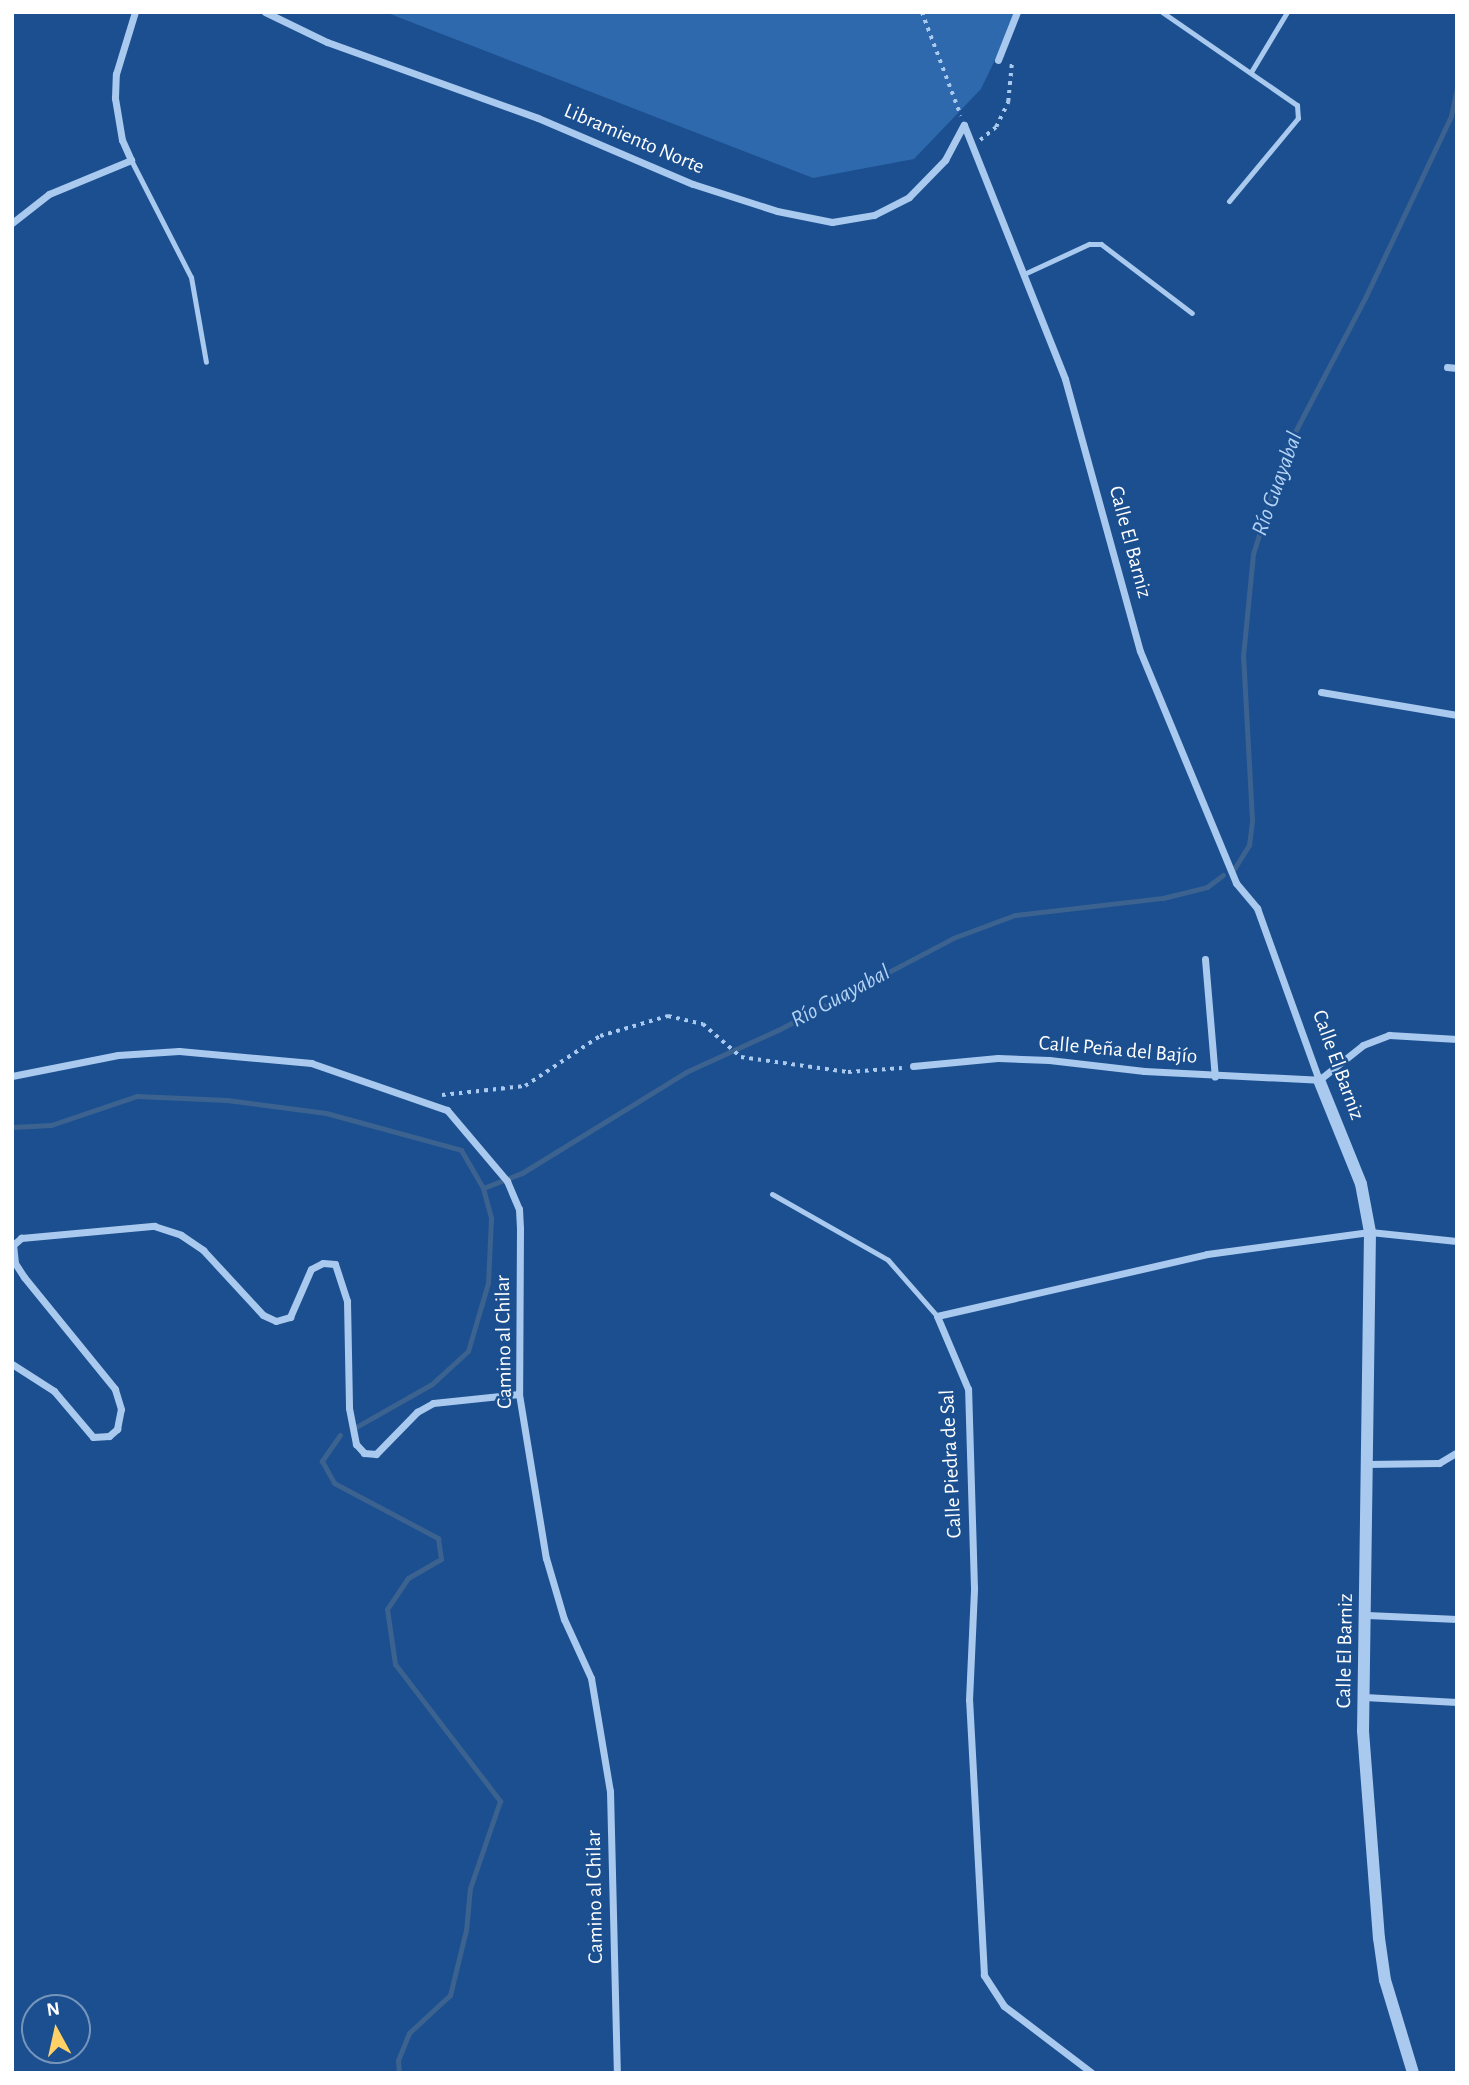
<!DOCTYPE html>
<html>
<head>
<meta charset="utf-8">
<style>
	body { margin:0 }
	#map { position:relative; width:1469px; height:2085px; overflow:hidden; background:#1b4f8f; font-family:"Alegreya Sans",sans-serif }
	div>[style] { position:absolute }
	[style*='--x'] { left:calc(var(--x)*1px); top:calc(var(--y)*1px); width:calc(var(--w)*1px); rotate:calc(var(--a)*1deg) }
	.green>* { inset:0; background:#2e69ad }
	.stream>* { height:5px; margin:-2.5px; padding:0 2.5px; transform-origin:2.5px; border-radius:2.5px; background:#3c6290 }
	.path>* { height:3.5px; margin-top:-1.75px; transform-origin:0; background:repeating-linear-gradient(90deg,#a9c9ee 0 3.5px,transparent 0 8.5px) }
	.service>* { height:5px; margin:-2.5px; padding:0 2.5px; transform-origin:2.5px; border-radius:2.5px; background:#a9c9ee }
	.minor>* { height:7px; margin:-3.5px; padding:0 3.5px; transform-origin:3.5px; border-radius:3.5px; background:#a9c9ee }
	.tertiary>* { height:12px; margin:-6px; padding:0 6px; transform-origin:6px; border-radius:6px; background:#a9c9ee }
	span { translate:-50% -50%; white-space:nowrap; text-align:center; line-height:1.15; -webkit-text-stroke:5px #1b4f8f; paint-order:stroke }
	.street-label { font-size:21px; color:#fff }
	.water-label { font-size:23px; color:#b5d3f5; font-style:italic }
	.frame { position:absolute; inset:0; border:14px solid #fff; pointer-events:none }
	.north { position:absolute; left:21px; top:1994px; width:70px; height:70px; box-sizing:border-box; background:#1b4f8f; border:2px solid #7695bc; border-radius:50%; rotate:352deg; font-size:19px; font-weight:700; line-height:28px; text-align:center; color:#fff }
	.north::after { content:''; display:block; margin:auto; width:24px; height:32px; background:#ffd166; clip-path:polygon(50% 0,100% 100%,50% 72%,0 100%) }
</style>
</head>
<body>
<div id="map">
	<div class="green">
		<i style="clip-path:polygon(385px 12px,1018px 12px,981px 89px,914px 159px,813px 178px)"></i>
	</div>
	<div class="stream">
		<i style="--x:1234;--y:869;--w:28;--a:-58"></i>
		<i style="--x:1249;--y:845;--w:25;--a:-83"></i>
		<i style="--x:1252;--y:820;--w:164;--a:-93.1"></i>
		<i style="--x:1243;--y:656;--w:102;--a:-84.4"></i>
		<i style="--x:1253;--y:554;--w:108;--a:-72.7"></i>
		<i style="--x:1285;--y:451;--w:173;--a:-62.4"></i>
		<i style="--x:1365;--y:298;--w:201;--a:-64.7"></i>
		<i style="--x:1451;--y:116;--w:29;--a:-78"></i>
		<i style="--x:12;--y:1127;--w:39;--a:-3"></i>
		<i style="--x:51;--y:1125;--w:91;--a:-18.6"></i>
		<i style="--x:137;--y:1096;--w:90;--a:2.5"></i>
		<i style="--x:227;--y:1100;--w:100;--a:7.5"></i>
		<i style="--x:326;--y:1113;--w:140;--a:15.3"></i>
		<i style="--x:461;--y:1150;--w:44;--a:59.9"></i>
		<i style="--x:483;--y:1188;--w:31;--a:75"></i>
		<i style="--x:491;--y:1218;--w:65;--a:92.6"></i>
		<i style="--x:488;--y:1283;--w:71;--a:106.4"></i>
		<i style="--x:468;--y:1351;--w:49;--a:137.5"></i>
		<i style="--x:432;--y:1384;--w:87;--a:150.5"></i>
		<i style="--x:483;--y:1188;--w:42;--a:-21"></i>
		<i style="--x:522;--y:1173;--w:193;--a:-31.6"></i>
		<i style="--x:686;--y:1072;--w:103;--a:-24.6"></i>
		<i style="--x:780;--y:1029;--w:195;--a:-27.7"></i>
		<i style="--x:953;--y:938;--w:66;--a:-20.4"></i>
		<i style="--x:1015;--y:915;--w:149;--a:-6.6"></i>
		<i style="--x:1163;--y:898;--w:45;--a:-14"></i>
		<i style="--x:1207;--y:887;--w:20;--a:-37"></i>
		<i style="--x:340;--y:1435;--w:32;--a:125"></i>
		<i style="--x:322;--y:1461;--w:25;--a:61"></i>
		<i style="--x:334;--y:1483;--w:118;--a:27.9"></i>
		<i style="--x:438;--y:1538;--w:21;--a:82"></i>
		<i style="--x:441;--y:1559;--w:38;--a:150"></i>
		<i style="--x:408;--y:1578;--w:37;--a:124"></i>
		<i style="--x:387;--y:1609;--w:56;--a:81.7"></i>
		<i style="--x:395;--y:1664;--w:173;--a:52.5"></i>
		<i style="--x:500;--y:1801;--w:92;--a:109"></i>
		<i style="--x:470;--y:1888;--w:42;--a:95.4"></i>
		<i style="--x:466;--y:1930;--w:67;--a:103.8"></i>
		<i style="--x:450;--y:1995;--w:56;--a:137.2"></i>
		<i style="--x:409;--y:2033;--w:29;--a:112"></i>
		<i style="--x:398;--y:2060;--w:13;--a:86"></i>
	</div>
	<div class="path">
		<i style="--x:922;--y:12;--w:111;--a:69.4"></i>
		<i style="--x:980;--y:140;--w:21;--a:-39"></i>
		<i style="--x:996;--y:127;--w:28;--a:-64"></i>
		<i style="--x:1008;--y:102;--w:42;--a:-84.6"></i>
		<i style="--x:442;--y:1095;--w:83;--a:-6.2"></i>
		<i style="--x:525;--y:1086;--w:90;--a:-33.7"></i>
		<i style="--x:600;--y:1036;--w:71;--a:-16.4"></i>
		<i style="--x:668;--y:1016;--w:36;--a:13"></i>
		<i style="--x:703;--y:1024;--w:50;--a:41"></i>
		<i style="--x:741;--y:1057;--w:108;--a:8"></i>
		<i style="--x:848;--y:1072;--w:54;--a:-4.2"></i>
	</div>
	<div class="service">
		<i style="--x:1162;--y:12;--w:164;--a:34.6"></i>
		<i style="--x:1297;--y:105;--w:13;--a:86"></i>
		<i style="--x:1298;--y:118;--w:108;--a:129.7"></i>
		<i style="--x:1251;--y:72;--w:70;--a:-59"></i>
		<i style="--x:131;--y:160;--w:131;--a:62.9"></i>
		<i style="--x:191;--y:277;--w:86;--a:80"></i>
		<i style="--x:1024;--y:274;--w:72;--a:-24.8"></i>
		<i style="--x:1089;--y:244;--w:12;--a:0"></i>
		<i style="--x:1101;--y:244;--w:114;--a:37.2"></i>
		<i style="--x:772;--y:1194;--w:133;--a:29.6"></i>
		<i style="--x:888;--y:1260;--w:74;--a:48.8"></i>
	</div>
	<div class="minor">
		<i style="--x:265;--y:12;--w:69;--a:25.8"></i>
		<i style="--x:327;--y:42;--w:224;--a:19.8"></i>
		<i style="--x:538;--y:118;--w:168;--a:23.1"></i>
		<i style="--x:693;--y:184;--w:88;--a:17.8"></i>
		<i style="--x:777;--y:211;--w:56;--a:11.3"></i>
		<i style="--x:832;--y:222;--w:43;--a:-9.5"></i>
		<i style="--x:874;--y:215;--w:39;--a:-27"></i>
		<i style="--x:909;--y:197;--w:52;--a:-45.8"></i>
		<i style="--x:945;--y:160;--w:40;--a:-62"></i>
		<i style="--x:998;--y:60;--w:52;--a:-68.4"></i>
		<i style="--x:964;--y:125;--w:273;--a:68.3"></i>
		<i style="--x:1065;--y:379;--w:282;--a:74.6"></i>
		<i style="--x:1140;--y:651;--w:251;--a:67.5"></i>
		<i style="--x:1236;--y:883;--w:33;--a:50"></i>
		<i style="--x:1257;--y:908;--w:183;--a:70.2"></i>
		<i style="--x:12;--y:223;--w:47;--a:-38.1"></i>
		<i style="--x:49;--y:194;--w:89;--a:-22.5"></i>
		<i style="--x:131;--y:160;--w:22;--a:-114"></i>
		<i style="--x:122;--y:140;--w:43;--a:-99.5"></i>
		<i style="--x:115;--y:98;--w:24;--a:-88"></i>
		<i style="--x:116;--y:74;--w:65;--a:-73"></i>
		<i style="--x:1447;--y:367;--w:10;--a:6"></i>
		<i style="--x:1321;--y:692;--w:138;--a:9.6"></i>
		<i style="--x:1205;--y:959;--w:118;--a:85.2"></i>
		<i style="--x:913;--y:1066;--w:85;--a:-5.4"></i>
		<i style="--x:998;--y:1058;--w:51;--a:2.2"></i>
		<i style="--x:1049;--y:1060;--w:96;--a:6.6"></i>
		<i style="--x:1144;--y:1071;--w:175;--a:2.9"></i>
		<i style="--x:12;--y:1076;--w:108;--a:-11.2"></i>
		<i style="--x:118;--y:1055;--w:61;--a:-3.8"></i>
		<i style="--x:179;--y:1051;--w:133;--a:5.2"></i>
		<i style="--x:311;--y:1063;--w:144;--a:19.1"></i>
		<i style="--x:447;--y:1110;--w:93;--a:49.8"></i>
		<i style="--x:507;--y:1181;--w:30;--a:67"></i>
		<i style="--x:519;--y:1209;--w:19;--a:87"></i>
		<i style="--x:520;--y:1228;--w:166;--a:90.3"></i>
		<i style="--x:519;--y:1394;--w:166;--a:80.7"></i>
		<i style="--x:546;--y:1558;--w:64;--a:73.6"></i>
		<i style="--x:564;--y:1619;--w:65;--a:65.4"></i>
		<i style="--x:591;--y:1678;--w:115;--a:80.5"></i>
		<i style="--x:610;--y:1791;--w:282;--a:88.6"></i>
		<i style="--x:1319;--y:1080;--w:56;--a:-38.5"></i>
		<i style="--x:1363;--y:1045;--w:28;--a:-21"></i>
		<i style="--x:1389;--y:1035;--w:68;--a:3.4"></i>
		<i style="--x:12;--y:1364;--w:50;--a:32.7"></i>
		<i style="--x:54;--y:1391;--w:60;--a:49.7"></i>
		<i style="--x:93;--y:1437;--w:16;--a:-4"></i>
		<i style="--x:109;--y:1436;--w:11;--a:-41"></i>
		<i style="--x:117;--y:1429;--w:20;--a:-79"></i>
		<i style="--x:121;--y:1409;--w:21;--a:-107"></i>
		<i style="--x:115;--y:1389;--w:144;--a:-129.1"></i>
		<i style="--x:24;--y:1277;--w:17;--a:-123"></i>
		<i style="--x:15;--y:1263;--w:18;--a:-96"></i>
		<i style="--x:13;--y:1245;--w:11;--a:-41"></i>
		<i style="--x:21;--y:1238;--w:134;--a:-5.2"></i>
		<i style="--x:154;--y:1226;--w:28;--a:18"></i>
		<i style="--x:181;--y:1235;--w:27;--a:34"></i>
		<i style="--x:203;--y:1250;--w:88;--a:47.3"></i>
		<i style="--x:263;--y:1315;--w:14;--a:25"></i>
		<i style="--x:276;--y:1321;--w:15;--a:-16"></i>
		<i style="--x:290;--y:1317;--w:52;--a:-66.4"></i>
		<i style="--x:311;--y:1269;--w:13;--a:-27"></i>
		<i style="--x:323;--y:1263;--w:12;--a:5"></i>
		<i style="--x:335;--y:1264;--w:39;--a:72"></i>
		<i style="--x:347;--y:1301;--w:107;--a:88.9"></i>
		<i style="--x:349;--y:1408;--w:37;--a:79"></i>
		<i style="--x:356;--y:1444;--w:12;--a:48"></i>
		<i style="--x:364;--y:1453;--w:12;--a:5"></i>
		<i style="--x:376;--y:1454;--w:59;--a:-45.7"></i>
		<i style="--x:417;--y:1412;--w:18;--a:-29"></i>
		<i style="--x:433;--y:1403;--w:86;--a:-6"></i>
		<i style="--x:1366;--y:1464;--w:73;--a:-0.8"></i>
		<i style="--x:1439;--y:1463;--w:21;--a:-31"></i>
		<i style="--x:1367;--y:1615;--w:90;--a:2.5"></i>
		<i style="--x:1364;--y:1697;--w:93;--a:3.1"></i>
		<i style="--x:1092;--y:2073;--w:111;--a:-142.7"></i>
		<i style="--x:1004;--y:2006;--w:37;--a:-123"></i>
		<i style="--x:984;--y:1975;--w:275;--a:-93.1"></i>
		<i style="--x:969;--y:1700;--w:112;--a:-87.4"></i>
		<i style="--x:974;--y:1588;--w:199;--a:-91.7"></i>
		<i style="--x:968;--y:1389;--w:79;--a:-113"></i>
		<i style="--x:937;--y:1316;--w:277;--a:-12.9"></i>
		<i style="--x:1207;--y:1254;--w:164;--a:-7.7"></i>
		<i style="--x:1370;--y:1232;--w:87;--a:5.9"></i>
	</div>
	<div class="tertiary">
		<i style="--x:1319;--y:1080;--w:112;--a:68"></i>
		<i style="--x:1361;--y:1184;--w:49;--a:79.4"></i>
		<i style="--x:1370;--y:1232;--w:499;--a:90.8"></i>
		<i style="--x:1363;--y:1731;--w:208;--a:85.6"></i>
		<i style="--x:1379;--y:1938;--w:42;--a:81.9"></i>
		<i style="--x:1385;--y:1980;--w:97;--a:73.2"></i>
	</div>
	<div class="street-label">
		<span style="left:634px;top:139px;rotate:23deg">Libramiento Norte</span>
		<span style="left:1130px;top:542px;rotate:75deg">Calle El Barniz</span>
		<span style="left:1118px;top:1050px;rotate:5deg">Calle Peña del Bajío</span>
		<span style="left:1338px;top:1065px;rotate:70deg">Calle El Barniz</span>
		<span style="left:504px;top:1342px;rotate:-91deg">Camino al Chilar</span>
		<span style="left:951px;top:1464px;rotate:-93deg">Calle Piedra de Sal</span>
		<span style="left:1345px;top:1651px;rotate:-89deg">Calle El Barniz</span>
		<span style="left:595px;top:1897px;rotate:-91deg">Camino al Chilar</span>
	</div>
	<div class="water-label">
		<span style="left:1278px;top:484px;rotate:-70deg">Río Guayabal</span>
		<span style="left:841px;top:997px;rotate:-28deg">Río Guayabal</span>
	</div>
	<div class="frame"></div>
	<div class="north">N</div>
</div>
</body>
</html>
